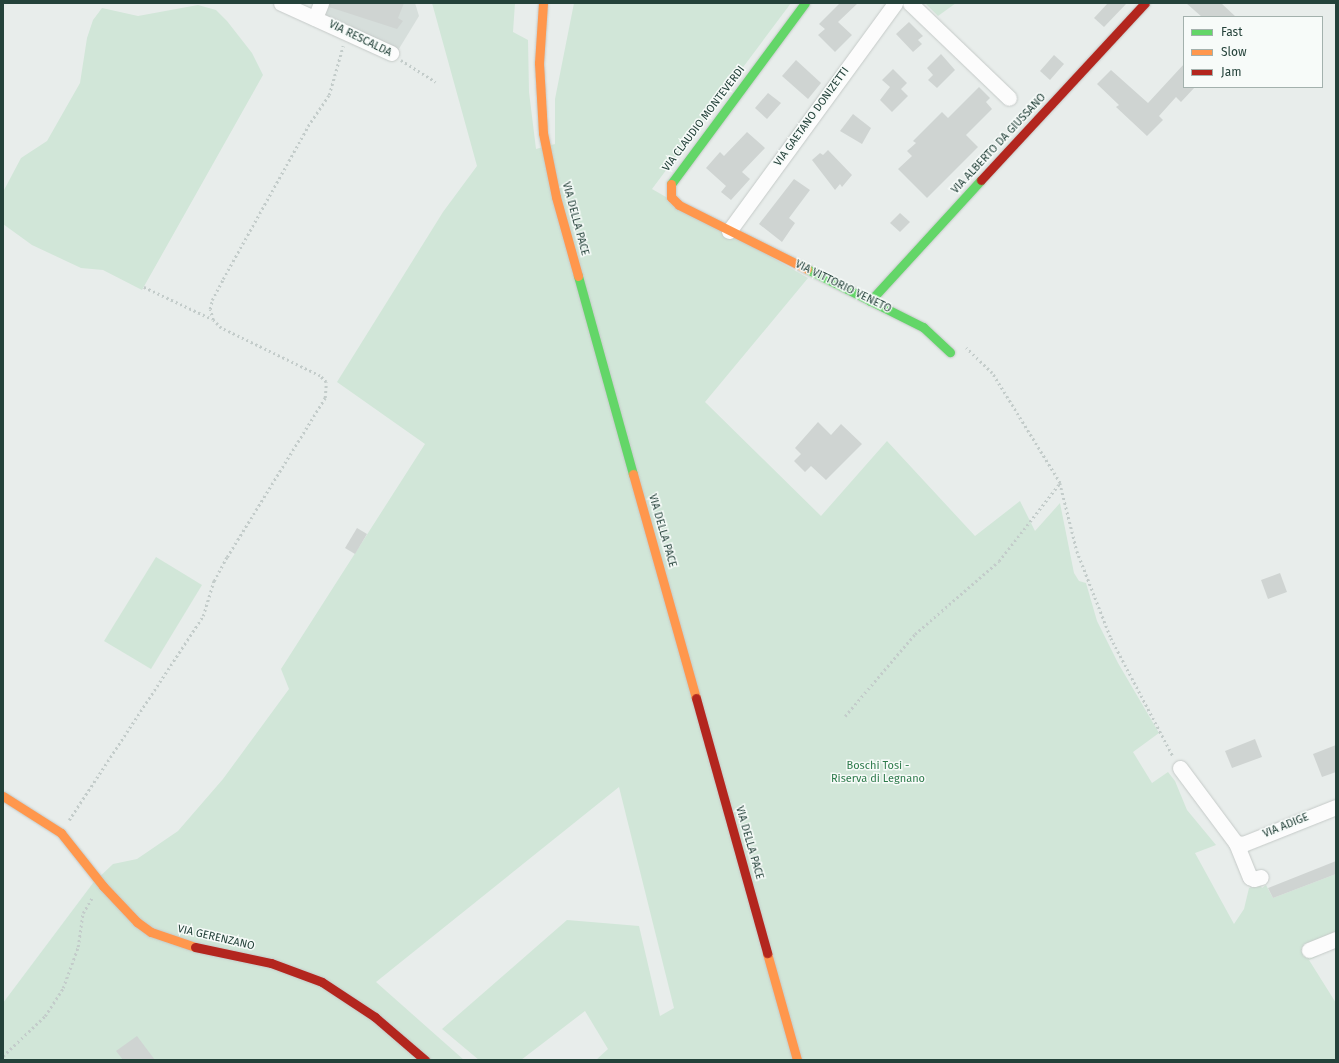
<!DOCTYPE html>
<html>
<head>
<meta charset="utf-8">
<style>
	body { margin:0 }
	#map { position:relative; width:1339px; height:1063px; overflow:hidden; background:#e8edeb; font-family:"Fira Sans",sans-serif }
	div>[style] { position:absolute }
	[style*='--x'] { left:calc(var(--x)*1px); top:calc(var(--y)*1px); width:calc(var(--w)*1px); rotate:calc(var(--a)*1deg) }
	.built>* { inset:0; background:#d6dedb }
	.green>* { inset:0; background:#d1e6d8 }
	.building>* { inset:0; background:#cfd4d2 }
	.path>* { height:2.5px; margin-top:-1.25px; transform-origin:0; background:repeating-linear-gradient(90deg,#c3ccca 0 2px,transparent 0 5px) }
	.roads { filter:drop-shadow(0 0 1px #c5cac8) drop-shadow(0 0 1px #c5cac8) }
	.street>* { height:15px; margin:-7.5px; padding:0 7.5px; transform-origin:7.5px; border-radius:7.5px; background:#fcfcfc }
	.fast>* { height:9px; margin:-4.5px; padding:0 4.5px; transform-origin:4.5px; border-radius:4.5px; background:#63d668 }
	.slow>* { height:9px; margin:-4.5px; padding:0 4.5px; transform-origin:4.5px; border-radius:4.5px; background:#ff974d }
	.jam>* { height:9px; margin:-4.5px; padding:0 4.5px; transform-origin:4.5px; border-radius:4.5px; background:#b3261e }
	span { translate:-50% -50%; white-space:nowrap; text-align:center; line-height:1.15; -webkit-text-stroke:3px #f7fbf9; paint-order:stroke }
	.street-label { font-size:11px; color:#24423a }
	.park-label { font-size:11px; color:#2d7a4b }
	.frame { position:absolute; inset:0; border:4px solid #24423a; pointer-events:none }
	.legend { position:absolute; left:1183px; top:16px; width:140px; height:72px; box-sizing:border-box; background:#f7fbf9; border:1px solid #a3b1ad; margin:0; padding:5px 7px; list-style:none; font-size:12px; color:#24423a }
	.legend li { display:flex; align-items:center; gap:8px; height:20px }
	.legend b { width:20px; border:1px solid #a3b1ad }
</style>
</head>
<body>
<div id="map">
	<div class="built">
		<i style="clip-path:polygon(326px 3px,415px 3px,419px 16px,397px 52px,322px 14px)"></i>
	</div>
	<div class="green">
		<i style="clip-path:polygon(432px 3px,515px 3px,513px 32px,528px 40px,529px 92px,536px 149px,555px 144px,555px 99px,574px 3px,791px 3px,652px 189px,808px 278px,705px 402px,821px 516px,887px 441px,975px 536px,1020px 501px,1035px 531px,1060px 503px,1074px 573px,1079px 581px,1086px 583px,1097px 621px,1118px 663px,1159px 733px,1133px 752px,1152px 783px,1168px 772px,1175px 781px,1187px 810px,1216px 845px,1195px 853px,1234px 924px,1244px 909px,1249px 888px,1260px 884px,1262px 888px,1266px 885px,1273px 898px,1336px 874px,1336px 933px,1312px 943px,1318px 956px,1309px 960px,1336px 1003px,1336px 1060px,596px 1060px,608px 1049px,585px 1011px,521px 1060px,479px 1060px,442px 1029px,567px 920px,639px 926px,660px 1016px,674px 1008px,619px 787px,376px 982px,464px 1060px,3px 1060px,3px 1003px,93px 883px,113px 864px,137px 859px,178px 831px,223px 779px,289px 689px,281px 669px,425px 444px,337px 382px,443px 212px,477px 166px)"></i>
		<i style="clip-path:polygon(925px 3px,956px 3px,938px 16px)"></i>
		<i style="clip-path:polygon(198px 5px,216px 10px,227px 21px,252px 53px,263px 75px,142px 290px,103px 270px,81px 268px,32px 245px,3px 224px,3px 192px,21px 158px,47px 141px,80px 83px,87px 38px,93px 20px,102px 8px,138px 16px)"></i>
		<i style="clip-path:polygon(156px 557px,202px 585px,151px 669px,104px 641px)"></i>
	</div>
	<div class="building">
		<i style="clip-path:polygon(330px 3px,404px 3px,398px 18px,403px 21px,397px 29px,329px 7px)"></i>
		<i style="clip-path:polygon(840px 3px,858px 3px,838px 22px,852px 35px,835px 52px,818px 35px,825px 29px,819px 24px)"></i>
		<i style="clip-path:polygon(1108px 3px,1127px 3px,1104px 27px,1094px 18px)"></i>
		<i style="clip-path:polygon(1186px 3px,1221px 3px,1236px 17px,1202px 17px)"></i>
		<i style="clip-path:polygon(909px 22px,923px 36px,918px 40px,922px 44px,913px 52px,896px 34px)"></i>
		<i style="clip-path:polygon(941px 54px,955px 70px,937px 88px,928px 80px,933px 75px,927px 68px)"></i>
		<i style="clip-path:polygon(1054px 55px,1064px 64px,1050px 80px,1040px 71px)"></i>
		<i style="clip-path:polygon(796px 60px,821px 83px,808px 99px,782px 76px)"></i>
		<i style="clip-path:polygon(1184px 64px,1184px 87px,1195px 87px,1181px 102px,1176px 97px,1159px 116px,1163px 120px,1147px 136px,1116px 107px,1119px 105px,1097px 84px,1111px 70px,1148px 103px)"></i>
		<i style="clip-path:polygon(893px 69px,907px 83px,901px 89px,908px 96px,892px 112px,880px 100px,890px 87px,882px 80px)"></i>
		<i style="clip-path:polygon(979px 87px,990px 98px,986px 102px,992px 109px,966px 135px,978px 147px,927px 198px,898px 169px,912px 156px,907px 151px,916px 143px,913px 141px,942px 112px,948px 118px)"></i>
		<i style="clip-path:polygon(768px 93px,781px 103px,767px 119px,755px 108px)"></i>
		<i style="clip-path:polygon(853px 114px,871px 128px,862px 144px,840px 131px)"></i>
		<i style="clip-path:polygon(747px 132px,765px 148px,742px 172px,750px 179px,731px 200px,721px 192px,726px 186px,706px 168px,720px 152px,724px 156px)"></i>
		<i style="clip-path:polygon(828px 150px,852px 175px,842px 187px,840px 184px,835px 190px,812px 160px,820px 153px,823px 155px)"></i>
		<i style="clip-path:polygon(794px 179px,810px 190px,789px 218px,795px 223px,782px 242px,759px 224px)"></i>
		<i style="clip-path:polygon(900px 213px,910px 222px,900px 232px,890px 223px)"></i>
		<i style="clip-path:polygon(818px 422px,831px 435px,841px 424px,862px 444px,826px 480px,811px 466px,805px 472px,794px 461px,801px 454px,795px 448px)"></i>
		<i style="clip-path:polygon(357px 528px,367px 534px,355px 554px,345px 548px)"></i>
		<i style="clip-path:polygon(1280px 573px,1287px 592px,1268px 599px,1261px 580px)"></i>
		<i style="clip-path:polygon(1255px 739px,1262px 757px,1232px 768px,1225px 751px)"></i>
		<i style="clip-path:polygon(1336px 745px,1336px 772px,1322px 777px,1313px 754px)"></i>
		<i style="clip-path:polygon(1336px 861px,1336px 874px,1273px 898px,1268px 888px)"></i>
		<i style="clip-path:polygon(137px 1036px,155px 1060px,123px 1060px,116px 1051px)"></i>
	</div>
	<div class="path">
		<i style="--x:401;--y:60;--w:41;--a:32.2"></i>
		<i style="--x:144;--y:287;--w:75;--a:25.2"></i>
		<i style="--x:1060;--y:483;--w:70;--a:76"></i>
		<i style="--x:1077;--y:551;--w:93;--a:68.7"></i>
		<i style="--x:1111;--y:638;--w:133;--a:62.3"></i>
		<i style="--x:845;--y:716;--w:108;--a:-49.5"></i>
		<i style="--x:915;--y:634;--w:111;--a:-41"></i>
		<i style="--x:999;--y:561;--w:99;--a:-52"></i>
		<i style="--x:1060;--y:483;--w:129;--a:-121.7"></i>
		<i style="--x:992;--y:373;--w:36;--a:-136"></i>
		<i style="--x:69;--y:820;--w:244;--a:-56.7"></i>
		<i style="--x:203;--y:616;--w:37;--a:-73"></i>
		<i style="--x:214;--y:581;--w:27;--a:-62"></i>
		<i style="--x:227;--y:557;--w:187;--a:-58.4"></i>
		<i style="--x:325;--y:398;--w:16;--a:-86"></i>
		<i style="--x:326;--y:382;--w:8;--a:-135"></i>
		<i style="--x:320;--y:376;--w:110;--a:-154.1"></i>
		<i style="--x:221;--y:328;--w:11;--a:-135"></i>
		<i style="--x:213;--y:320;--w:11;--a:-105"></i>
		<i style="--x:210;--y:309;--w:9;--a:-77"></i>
		<i style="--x:212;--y:300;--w:24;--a:-62"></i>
		<i style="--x:223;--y:279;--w:175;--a:-60.9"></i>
		<i style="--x:308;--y:126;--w:37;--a:-56"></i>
		<i style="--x:329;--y:95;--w:51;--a:-74.1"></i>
		<i style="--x:3;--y:1056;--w:58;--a:-43.6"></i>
		<i style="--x:45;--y:1016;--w:33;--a:-57"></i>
		<i style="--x:63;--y:988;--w:44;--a:-69.9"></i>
		<i style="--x:78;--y:947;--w:34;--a:-82"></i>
		<i style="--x:83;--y:913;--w:17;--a:-59"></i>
	</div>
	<div class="roads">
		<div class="street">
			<i style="--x:281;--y:3;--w:121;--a:24.4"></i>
			<i style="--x:910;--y:3;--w:137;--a:43.8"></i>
			<i style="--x:315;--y:18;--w:16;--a:-68"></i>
			<i style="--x:729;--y:231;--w:282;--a:-53.9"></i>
			<i style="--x:1180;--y:768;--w:94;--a:53.3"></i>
			<i style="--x:1236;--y:843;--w:37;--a:68"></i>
			<i style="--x:1250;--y:877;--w:4;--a:27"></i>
			<i style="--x:1254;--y:879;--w:7;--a:-16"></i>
			<i style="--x:1236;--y:843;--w:7;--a:8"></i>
			<i style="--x:1243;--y:844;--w:100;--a:-21.7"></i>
			<i style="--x:1309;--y:950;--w:29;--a:-22"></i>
		</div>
		<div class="fast">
			<i style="--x:671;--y:184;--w:225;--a:-53.5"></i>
			<i style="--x:807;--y:269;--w:130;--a:26.6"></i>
			<i style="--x:923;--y:327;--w:37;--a:43"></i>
			<i style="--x:578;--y:276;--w:205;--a:74.5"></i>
			<i style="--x:870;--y:301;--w:164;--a:-47.5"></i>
		</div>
		<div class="slow">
			<i style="--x:543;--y:3;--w:60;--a:93.8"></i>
			<i style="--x:539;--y:63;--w:70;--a:86.7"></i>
			<i style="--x:543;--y:133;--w:65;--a:78.5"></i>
			<i style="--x:556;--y:197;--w:82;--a:74.4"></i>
			<i style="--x:671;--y:184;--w:13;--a:90"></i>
			<i style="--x:671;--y:197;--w:11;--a:45"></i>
			<i style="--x:679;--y:205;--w:143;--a:26.6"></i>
			<i style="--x:633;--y:474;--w:233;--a:74.3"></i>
			<i style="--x:3;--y:796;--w:69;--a:32.5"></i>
			<i style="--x:61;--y:833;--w:68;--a:51.6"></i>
			<i style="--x:103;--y:886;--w:50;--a:46.6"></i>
			<i style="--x:137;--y:922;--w:17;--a:36"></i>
			<i style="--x:151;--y:932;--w:46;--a:18.8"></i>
			<i style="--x:767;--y:953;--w:111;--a:74.3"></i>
		</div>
		<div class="jam">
			<i style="--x:981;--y:180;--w:241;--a:-47.2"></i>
			<i style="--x:696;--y:698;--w:265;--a:74.4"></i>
			<i style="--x:195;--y:947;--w:78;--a:11.9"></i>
			<i style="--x:271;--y:963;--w:54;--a:20.4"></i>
			<i style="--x:322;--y:982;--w:64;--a:33.4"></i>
			<i style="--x:375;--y:1017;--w:66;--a:40.7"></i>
		</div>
	</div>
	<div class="street-label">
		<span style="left:360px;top:39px;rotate:26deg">VIA RESCALDA</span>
		<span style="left:812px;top:117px;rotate:-54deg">VIA GAETANO DONIZETTI</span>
		<span style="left:704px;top:119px;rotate:-53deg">VIA CLAUDIO MONTEVERDI</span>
		<span style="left:999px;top:144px;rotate:-47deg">VIA ALBERTO DA GIUSSANO</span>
		<span style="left:575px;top:219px;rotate:75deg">VIA DELLA PACE</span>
		<span style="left:843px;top:287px;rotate:26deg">VIA VITTORIO VENETO</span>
		<span style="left:662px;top:531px;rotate:74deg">VIA DELLA PACE</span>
		<span style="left:1286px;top:826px;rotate:-22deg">VIA ADIGE</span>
		<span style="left:749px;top:843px;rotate:74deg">VIA DELLA PACE</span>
		<span style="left:216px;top:938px;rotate:13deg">VIA GERENZANO</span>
	</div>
	<div class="park-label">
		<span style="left:878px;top:773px">Boschi Tosi -<br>Riserva di Legnano</span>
	</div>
	<div class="frame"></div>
	<ul class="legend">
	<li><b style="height:5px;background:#63d668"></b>Fast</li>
	<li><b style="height:5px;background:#ff974d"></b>Slow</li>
	<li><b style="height:5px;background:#b3261e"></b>Jam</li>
	</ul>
</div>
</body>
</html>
